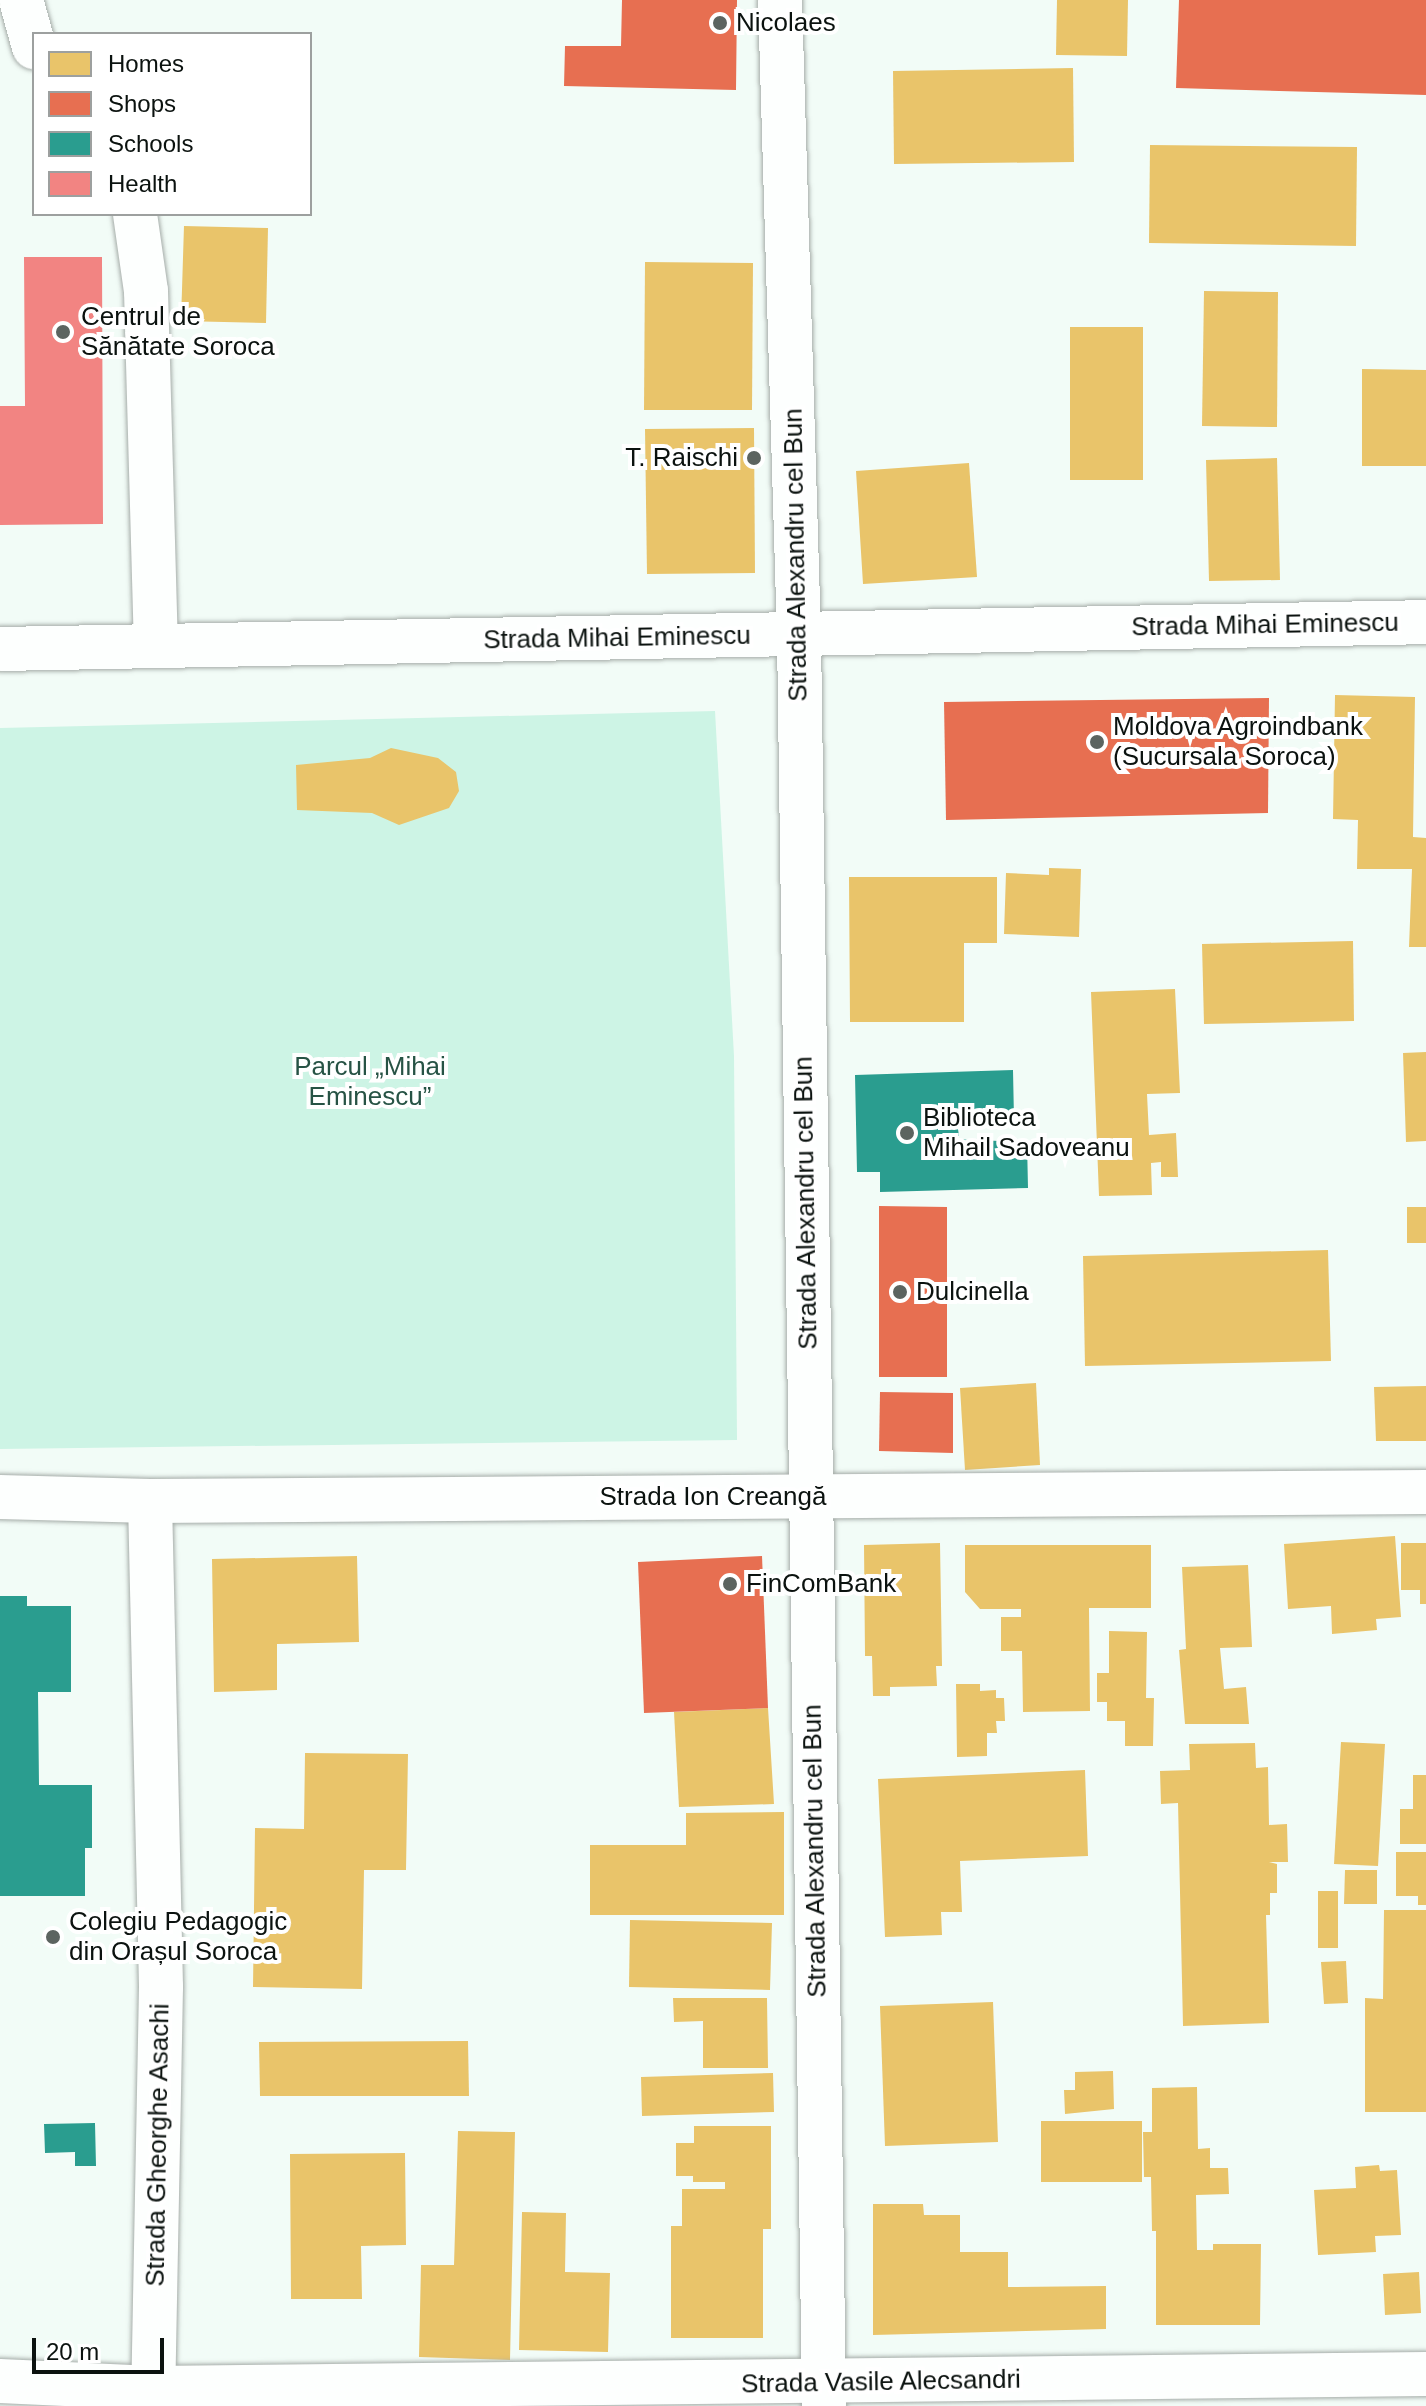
<!DOCTYPE html>
<html>
<head>
<meta charset="utf-8">
<style>
	body { margin:0 }
	#map { position:relative; width:1426px; height:2406px; overflow:hidden; background:#f2fcf7; font-family:Arial,sans-serif }
	div>[style] { position:absolute }
	[style*='--x'] { left:calc(var(--x)*1px); top:calc(var(--y)*1px); width:calc(var(--w)*1px); rotate:calc(var(--a)*1deg) }
	.green>* { inset:0; background:#cdf4e5 }
	.homes>* { inset:0; background:#e9c46a }
	.shops>* { inset:0; background:#e76f51 }
	.schools>* { inset:0; background:#2a9d8f }
	.health>* { inset:0; background:#f28482 }
	.roads { filter:drop-shadow(0 0 2px #a6ada9) drop-shadow(0 0 2px #a6ada9) }
	.street>* { height:44px; margin:-22px; padding:0 22px; transform-origin:22px; border-radius:22px; background:#fdfffe }
	.dots>* { width:22px; height:22px; translate:-50% -50%; box-sizing:border-box; border:4px solid #fff; border-radius:50% }
	span { translate:-50% -50%; white-space:nowrap; text-align:center; line-height:1.15; -webkit-text-stroke:8px #fff; paint-order:stroke }
	.poi-label { font-size:26px; color:#0b120f }
	.left { translate:0 -50%; text-align:left }
	.right { translate:-100% -50%; text-align:right }
	.street-label { font-size:26px; color:#0b120f }
	.park-label { font-size:26px; color:#275345 }
	.legend { position:absolute; left:32px; top:32px; width:280px; height:184px; box-sizing:border-box; background:#fff; border:2px solid #9da09f; margin:0; padding:10px 14px; list-style:none; font-size:24px; color:#0b120f }
	.legend li { display:flex; align-items:center; gap:16px; height:40px }
	.legend b { width:40px; border:2px solid #9da09f }
	.scale { position:absolute; left:32px; top:2338px; width:132px; height:36px; box-sizing:border-box; border:4px solid #0b120f; border-top:0; padding-left:10px; font-size:24px; line-height:28px; white-space:nowrap; color:#0b120f; -webkit-text-stroke:6px #fff; paint-order:stroke }
</style>
</head>
<body>
<div id="map">
	<div class="green">
		<i style="clip-path:polygon(715px 711px,734px 1056px,737px 1440px,0 1449px,0 728px)"></i>
	</div>
	<div class="homes">
		<i style="clip-path:polygon(1057px 0,1128px 0,1127px 56px,1056px 55px)"></i>
		<i style="clip-path:polygon(1073px 68px,1074px 162px,894px 164px,893px 71px)"></i>
		<i style="clip-path:polygon(1150px 145px,1357px 147px,1356px 246px,1149px 243px)"></i>
		<i style="clip-path:polygon(184px 226px,268px 228px,266px 323px,181px 321px)"></i>
		<i style="clip-path:polygon(645px 262px,753px 263px,752px 410px,644px 410px)"></i>
		<i style="clip-path:polygon(1204px 291px,1278px 292px,1277px 427px,1202px 426px)"></i>
		<i style="clip-path:polygon(1070px 327px,1143px 327px,1143px 480px,1070px 480px)"></i>
		<i style="clip-path:polygon(1362px 369px,1426px 370px,1426px 466px,1362px 466px)"></i>
		<i style="clip-path:polygon(754px 428px,755px 573px,647px 574px,645px 429px)"></i>
		<i style="clip-path:polygon(1277px 458px,1280px 580px,1209px 581px,1206px 460px)"></i>
		<i style="clip-path:polygon(969px 463px,977px 577px,863px 584px,856px 471px)"></i>
		<i style="clip-path:polygon(1335px 695px,1415px 697px,1413px 837px,1426px 838px,1426px 947px,1409px 947px,1412px 869px,1357px 869px,1358px 820px,1333px 819px)"></i>
		<i style="clip-path:polygon(391px 748px,438px 758px,456px 772px,459px 791px,449px 808px,399px 825px,372px 813px,297px 810px,296px 765px,370px 758px)"></i>
		<i style="clip-path:polygon(1049px 868px,1081px 869px,1079px 937px,1004px 934px,1006px 873px,1049px 875px)"></i>
		<i style="clip-path:polygon(849px 877px,997px 877px,997px 943px,964px 943px,964px 1022px,850px 1022px)"></i>
		<i style="clip-path:polygon(1353px 941px,1354px 1021px,1204px 1024px,1202px 944px)"></i>
		<i style="clip-path:polygon(1175px 989px,1180px 1093px,1147px 1094px,1149px 1135px,1176px 1133px,1178px 1177px,1161px 1177px,1161px 1162px,1151px 1163px,1152px 1195px,1099px 1196px,1091px 992px)"></i>
		<i style="clip-path:polygon(1426px 1052px,1426px 1141px,1406px 1142px,1403px 1053px)"></i>
		<i style="clip-path:polygon(1407px 1207px,1426px 1207px,1426px 1243px,1407px 1243px)"></i>
		<i style="clip-path:polygon(1328px 1250px,1331px 1361px,1085px 1366px,1083px 1256px)"></i>
		<i style="clip-path:polygon(1036px 1383px,1040px 1465px,965px 1470px,960px 1388px)"></i>
		<i style="clip-path:polygon(1426px 1386px,1426px 1441px,1376px 1441px,1374px 1387px)"></i>
		<i style="clip-path:polygon(1395px 1536px,1401px 1617px,1376px 1619px,1377px 1630px,1332px 1634px,1331px 1606px,1288px 1609px,1284px 1544px)"></i>
		<i style="clip-path:polygon(940px 1543px,942px 1666px,936px 1666px,937px 1686px,890px 1687px,890px 1696px,873px 1696px,872px 1656px,865px 1656px,864px 1545px)"></i>
		<i style="clip-path:polygon(1401px 1543px,1426px 1543px,1426px 1604px,1420px 1604px,1420px 1590px,1401px 1590px)"></i>
		<i style="clip-path:polygon(965px 1545px,1151px 1545px,1151px 1608px,1089px 1608px,1090px 1711px,1023px 1712px,1022px 1651px,1001px 1651px,1001px 1617px,1021px 1617px,1021px 1609px,980px 1609px,965px 1592px)"></i>
		<i style="clip-path:polygon(357px 1556px,359px 1642px,277px 1644px,277px 1690px,214px 1692px,212px 1559px)"></i>
		<i style="clip-path:polygon(1248px 1565px,1252px 1647px,1220px 1648px,1224px 1689px,1246px 1687px,1249px 1724px,1185px 1724px,1179px 1650px,1186px 1649px,1182px 1567px)"></i>
		<i style="clip-path:polygon(1109px 1631px,1147px 1632px,1146px 1698px,1154px 1698px,1153px 1746px,1125px 1746px,1125px 1721px,1107px 1721px,1107px 1702px,1097px 1702px,1097px 1673px,1109px 1673px)"></i>
		<i style="clip-path:polygon(956px 1684px,980px 1684px,980px 1691px,996px 1690px,996px 1698px,1004px 1698px,1005px 1721px,996px 1721px,997px 1733px,987px 1733px,987px 1756px,957px 1757px)"></i>
		<i style="clip-path:polygon(768px 1708px,774px 1804px,679px 1807px,674px 1712px)"></i>
		<i style="clip-path:polygon(1341px 1742px,1385px 1744px,1378px 1866px,1334px 1864px)"></i>
		<i style="clip-path:polygon(1255px 1743px,1256px 1768px,1268px 1767px,1269px 1825px,1287px 1824px,1288px 1862px,1269px 1862px,1277px 1864px,1277px 1893px,1270px 1893px,1270px 1915px,1266px 1915px,1269px 2023px,1183px 2026px,1178px 1803px,1161px 1804px,1160px 1771px,1190px 1770px,1189px 1744px)"></i>
		<i style="clip-path:polygon(305px 1753px,408px 1754px,406px 1870px,364px 1870px,362px 1989px,253px 1987px,255px 1828px,304px 1829px)"></i>
		<i style="clip-path:polygon(1085px 1770px,1088px 1856px,960px 1861px,962px 1912px,941px 1912px,942px 1935px,885px 1937px,878px 1779px)"></i>
		<i style="clip-path:polygon(1413px 1775px,1426px 1775px,1426px 1844px,1400px 1844px,1400px 1809px,1413px 1809px)"></i>
		<i style="clip-path:polygon(784px 1812px,784px 1915px,590px 1915px,590px 1845px,686px 1845px,686px 1813px)"></i>
		<i style="clip-path:polygon(1396px 1852px,1426px 1852px,1426px 1905px,1418px 1905px,1418px 1896px,1396px 1896px)"></i>
		<i style="clip-path:polygon(1345px 1870px,1377px 1870px,1377px 1904px,1344px 1904px)"></i>
		<i style="clip-path:polygon(1318px 1891px,1338px 1891px,1338px 1948px,1318px 1948px)"></i>
		<i style="clip-path:polygon(1384px 1910px,1426px 1910px,1426px 2112px,1365px 2112px,1365px 1998px,1383px 1999px)"></i>
		<i style="clip-path:polygon(630px 1920px,772px 1923px,770px 1990px,629px 1987px)"></i>
		<i style="clip-path:polygon(1346px 1961px,1348px 2003px,1324px 2004px,1321px 1962px)"></i>
		<i style="clip-path:polygon(673px 1998px,767px 1998px,768px 2068px,703px 2068px,703px 2021px,674px 2022px)"></i>
		<i style="clip-path:polygon(993px 2002px,998px 2142px,885px 2146px,880px 2006px)"></i>
		<i style="clip-path:polygon(468px 2041px,469px 2096px,260px 2096px,259px 2042px)"></i>
		<i style="clip-path:polygon(1113px 2071px,1114px 2109px,1065px 2114px,1064px 2090px,1075px 2090px,1075px 2072px)"></i>
		<i style="clip-path:polygon(773px 2073px,774px 2112px,642px 2116px,641px 2077px)"></i>
		<i style="clip-path:polygon(1197px 2087px,1198px 2149px,1210px 2148px,1210px 2168px,1228px 2168px,1229px 2194px,1196px 2195px,1197px 2250px,1213px 2250px,1213px 2244px,1261px 2244px,1260px 2325px,1156px 2325px,1156px 2231px,1152px 2231px,1151px 2177px,1144px 2177px,1143px 2132px,1152px 2132px,1152px 2088px)"></i>
		<i style="clip-path:polygon(1041px 2121px,1142px 2121px,1142px 2182px,1041px 2182px)"></i>
		<i style="clip-path:polygon(694px 2126px,771px 2126px,771px 2229px,763px 2229px,763px 2338px,671px 2338px,671px 2226px,682px 2226px,682px 2189px,725px 2189px,725px 2182px,693px 2182px,693px 2176px,676px 2176px,676px 2143px,694px 2143px)"></i>
		<i style="clip-path:polygon(458px 2131px,515px 2132px,510px 2360px,419px 2357px,421px 2265px,454px 2265px)"></i>
		<i style="clip-path:polygon(405px 2153px,406px 2245px,361px 2246px,362px 2299px,291px 2299px,290px 2154px)"></i>
		<i style="clip-path:polygon(1379px 2165px,1380px 2171px,1397px 2170px,1401px 2235px,1375px 2236px,1376px 2252px,1318px 2255px,1314px 2190px,1356px 2188px,1355px 2167px)"></i>
		<i style="clip-path:polygon(873px 2204px,923px 2204px,924px 2215px,960px 2215px,960px 2252px,1008px 2252px,1008px 2287px,1106px 2286px,1106px 2329px,873px 2335px)"></i>
		<i style="clip-path:polygon(522px 2212px,566px 2213px,565px 2272px,610px 2273px,608px 2352px,519px 2350px)"></i>
		<i style="clip-path:polygon(1419px 2272px,1421px 2313px,1385px 2315px,1383px 2274px)"></i>
	</div>
	<div class="shops">
		<i style="clip-path:polygon(622px 0,737px 0,736px 90px,564px 86px,565px 46px,621px 46px)"></i>
		<i style="clip-path:polygon(1179px 0,1426px 0,1426px 95px,1176px 88px)"></i>
		<i style="clip-path:polygon(1269px 698px,1268px 813px,946px 820px,944px 702px)"></i>
		<i style="clip-path:polygon(879px 1206px,947px 1207px,947px 1377px,879px 1377px)"></i>
		<i style="clip-path:polygon(880px 1392px,953px 1393px,953px 1453px,879px 1451px)"></i>
		<i style="clip-path:polygon(762px 1556px,768px 1708px,644px 1713px,638px 1562px)"></i>
	</div>
	<div class="schools">
		<i style="clip-path:polygon(1013px 1070px,1014px 1119px,976px 1120px,976px 1128px,958px 1129px,959px 1136px,934px 1137px,934px 1147px,953px 1146px,952px 1139px,1027px 1142px,1028px 1188px,880px 1192px,880px 1172px,857px 1172px,855px 1075px)"></i>
		<i style="clip-path:polygon(0 1596px,27px 1596px,27px 1606px,71px 1606px,71px 1692px,38px 1692px,39px 1785px,92px 1785px,92px 1848px,85px 1848px,85px 1896px,0 1896px)"></i>
		<i style="clip-path:polygon(95px 2123px,96px 2166px,75px 2166px,75px 2152px,45px 2153px,44px 2124px)"></i>
	</div>
	<div class="health">
		<i style="clip-path:polygon(24px 257px,102px 257px,103px 524px,0 525px,0 406px,25px 406px)"></i>
	</div>
	<div class="roads">
		<div class="street">
			<i style="--x:21;--y:0;--w:49;--a:74.5"></i>
			<i style="--x:780;--y:0;--w:635;--a:88.29"></i>
			<i style="--x:799;--y:635;--w:1771;--a:89.19"></i>
			<i style="--x:135;--y:214;--w:78;--a:81.9"></i>
			<i style="--x:146;--y:291;--w:355;--a:88.4"></i>
			<i style="--x:0;--y:649;--w:1426;--a:-1.08"></i>
			<i style="--x:0;--y:1497;--w:150;--a:1.5"></i>
			<i style="--x:150;--y:1501;--w:1276;--a:-0.4"></i>
			<i style="--x:150;--y:1501;--w:486;--a:88.7"></i>
			<i style="--x:161;--y:1987;--w:419;--a:91.1"></i>
			<i style="--x:0;--y:2381;--w:153;--a:2.6"></i>
			<i style="--x:153;--y:2388;--w:1273;--a:-0.63"></i>
		</div>
	</div>
	<div class="dots">
		<i style="left:720px;top:23px;background:#5c6460"></i>
		<i style="left:63px;top:332px;background:#5c6460"></i>
		<i style="left:754px;top:458px;background:#5c6460"></i>
		<i style="left:1097px;top:742px;background:#5c6460"></i>
		<i style="left:907px;top:1133px;background:#5c6460"></i>
		<i style="left:900px;top:1292px;background:#5c6460"></i>
		<i style="left:730px;top:1584px;background:#5c6460"></i>
		<i style="left:53px;top:1937px;background:#5c6460"></i>
	</div>
	<div class="poi-label">
		<span class="left" style="left:736px;top:23px">Nicolaes</span>
		<span class="left" style="left:81px;top:332px">Centrul de<br>Sănătate Soroca</span>
		<span class="right" style="left:738px;top:458px">T. Raischi</span>
		<span class="left" style="left:1113px;top:742px">Moldova Agroindbank<br>(Sucursala Soroca)</span>
		<span class="left" style="left:923px;top:1133px">Biblioteca<br>Mihail Sadoveanu</span>
		<span class="left" style="left:916px;top:1292px">Dulcinella</span>
		<span class="left" style="left:746px;top:1584px">FinComBank</span>
		<span class="left" style="left:69px;top:1937px">Colegiu Pedagogic<br>din Orașul Soroca</span>
	</div>
	<div class="street-label">
		<span style="left:796px;top:555px;rotate:-91deg">Strada Alexandru cel Bun</span>
		<span style="left:1265px;top:625px;rotate:-1deg">Strada Mihai Eminescu</span>
		<span style="left:617px;top:638px;rotate:-1deg">Strada Mihai Eminescu</span>
		<span style="left:806px;top:1203px;rotate:-91deg">Strada Alexandru cel Bun</span>
		<span style="left:713px;top:1497px">Strada Ion Creangă</span>
		<span style="left:815px;top:1851px;rotate:-91deg">Strada Alexandru cel Bun</span>
		<span style="left:158px;top:2145px;rotate:-89deg">Strada Gheorghe Asachi</span>
		<span style="left:881px;top:2382px;rotate:-1deg">Strada Vasile Alecsandri</span>
	</div>
	<div class="park-label">
		<span style="left:370px;top:1082px">Parcul „Mihai<br>Eminescu”</span>
	</div>
	<ul class="legend">
	<li><b style="height:22px;background:#e9c46a"></b>Homes</li>
	<li><b style="height:22px;background:#e76f51"></b>Shops</li>
	<li><b style="height:22px;background:#2a9d8f"></b>Schools</li>
	<li><b style="height:22px;background:#f28482"></b>Health</li>
	</ul>
	<div class="scale">20 m</div>
</div>
</body>
</html>
